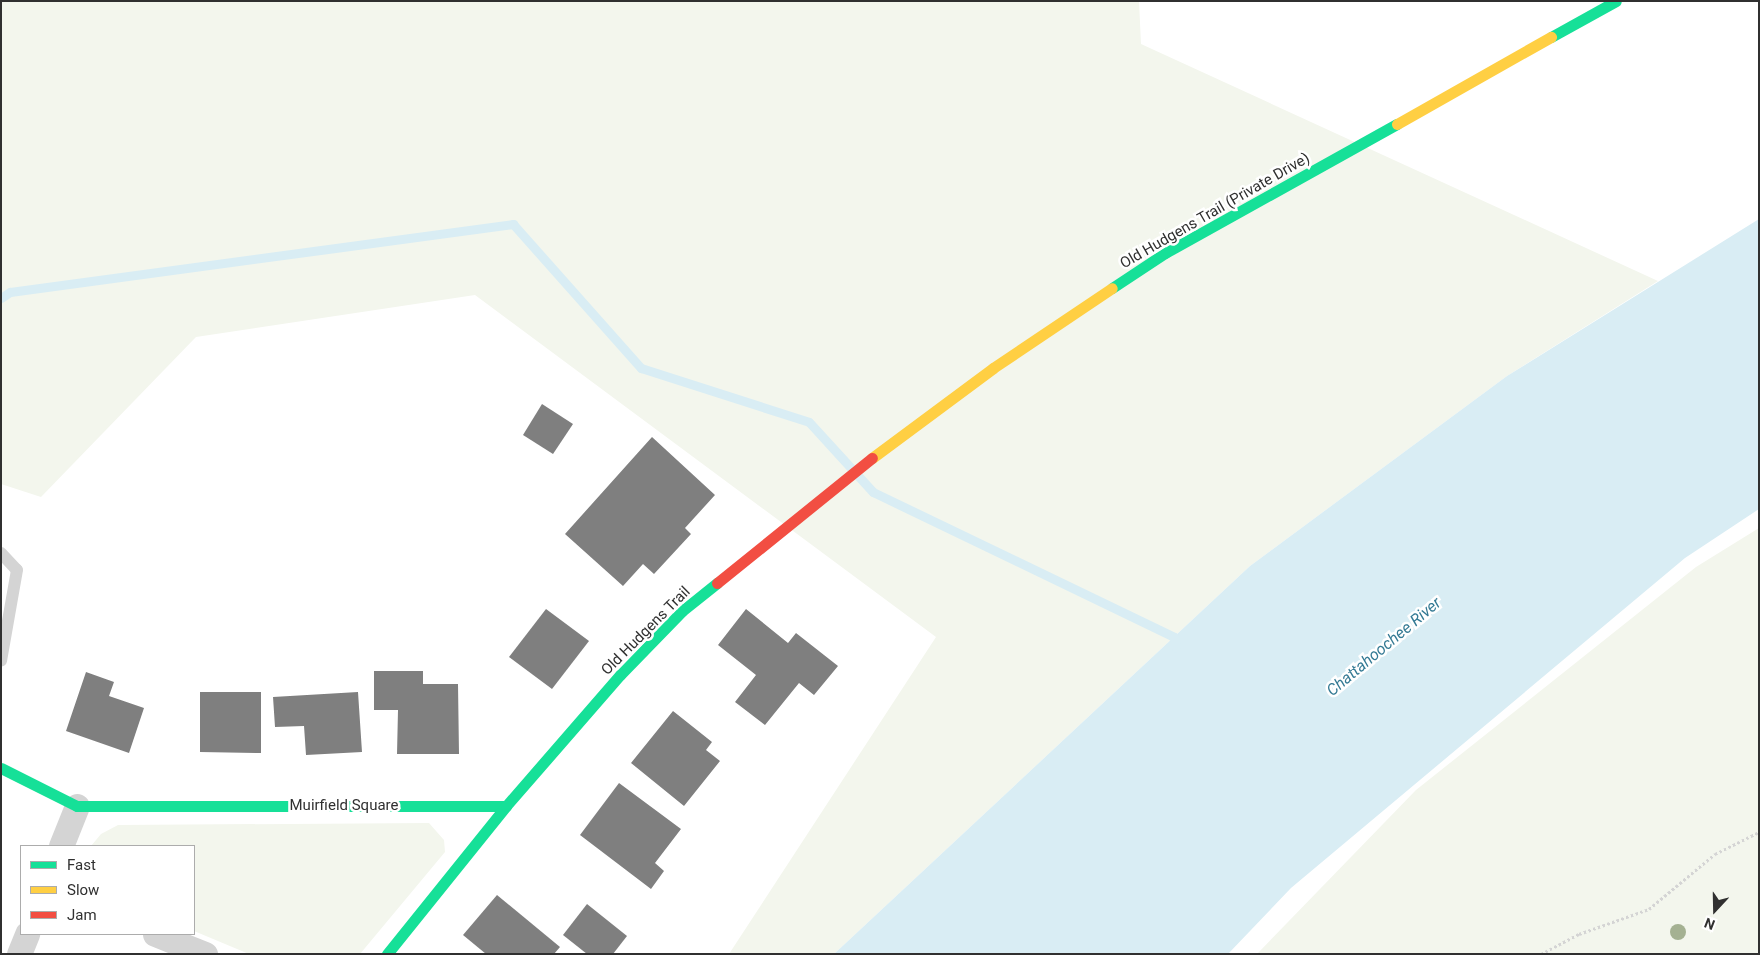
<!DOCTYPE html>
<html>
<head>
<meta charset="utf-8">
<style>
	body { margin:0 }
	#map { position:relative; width:1760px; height:955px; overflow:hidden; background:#fff; font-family:Roboto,sans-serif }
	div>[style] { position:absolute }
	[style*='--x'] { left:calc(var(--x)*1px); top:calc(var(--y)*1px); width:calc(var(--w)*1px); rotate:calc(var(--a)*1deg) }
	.green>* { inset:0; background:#f3f6ed }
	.water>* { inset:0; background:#d9edf4 }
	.stream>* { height:9px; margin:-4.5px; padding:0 4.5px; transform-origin:4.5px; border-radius:4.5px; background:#d9edf4 }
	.building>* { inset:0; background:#7f7f7f }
	.path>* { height:3px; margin-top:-1.5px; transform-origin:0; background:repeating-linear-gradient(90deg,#d4d4d4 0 2.5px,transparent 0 5px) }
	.lane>* { height:12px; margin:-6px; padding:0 6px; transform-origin:6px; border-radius:6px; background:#d4d4d4 }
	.street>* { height:25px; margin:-12.5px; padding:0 12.5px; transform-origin:12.5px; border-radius:12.5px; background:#d4d4d4 }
	.fast>* { height:11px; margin:-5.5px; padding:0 5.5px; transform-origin:5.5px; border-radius:5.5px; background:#16e098 }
	.slow>* { height:11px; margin:-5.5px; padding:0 5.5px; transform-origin:5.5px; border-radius:5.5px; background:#ffcf43 }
	.jam>* { height:11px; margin:-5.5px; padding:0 5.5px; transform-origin:5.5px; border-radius:5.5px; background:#f24e42 }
	.trees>* { width:16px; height:16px; margin:-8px; border-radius:50%; background:#a4b192 }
	span { translate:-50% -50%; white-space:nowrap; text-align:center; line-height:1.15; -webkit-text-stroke:5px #fff; paint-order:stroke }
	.street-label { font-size:15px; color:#303030 }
	.water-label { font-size:16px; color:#347a94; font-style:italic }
	.frame { position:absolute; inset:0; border:2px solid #303030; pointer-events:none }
	.legend { position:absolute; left:20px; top:845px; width:175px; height:90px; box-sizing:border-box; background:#fff; border:1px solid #acacac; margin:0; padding:6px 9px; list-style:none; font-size:15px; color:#303030 }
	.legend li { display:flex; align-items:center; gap:10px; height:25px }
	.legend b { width:25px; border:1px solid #acacac }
	.north { position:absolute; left:1690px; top:885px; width:50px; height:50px; -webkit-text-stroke:4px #fff; paint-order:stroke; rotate:201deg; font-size:14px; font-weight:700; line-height:20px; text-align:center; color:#303030 }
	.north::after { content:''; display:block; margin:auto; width:18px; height:22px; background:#303030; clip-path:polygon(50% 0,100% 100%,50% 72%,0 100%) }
</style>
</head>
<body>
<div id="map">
	<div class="green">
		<i style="clip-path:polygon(1px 1px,1139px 1px,1141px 44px,1658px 281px,1507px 376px,1250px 566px,834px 954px,729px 954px,936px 637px,475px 295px,196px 337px,41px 497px,1px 484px)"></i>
		<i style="clip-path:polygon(1759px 528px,1759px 954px,1257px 954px,1416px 790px,1696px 567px)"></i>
		<i style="clip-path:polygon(429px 823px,444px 840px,445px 852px,360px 954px,249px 954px,194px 931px,194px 846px,91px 846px,101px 834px,118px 825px)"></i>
	</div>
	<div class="water">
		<i style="clip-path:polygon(1759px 219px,1759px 509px,1685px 558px,1291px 888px,1228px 954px,834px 954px,1250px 566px,1507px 376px)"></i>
	</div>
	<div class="stream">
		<i style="--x:1;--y:298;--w:11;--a:-34"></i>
		<i style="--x:10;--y:292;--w:508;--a:-7.7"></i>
		<i style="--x:513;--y:224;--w:193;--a:48.4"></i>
		<i style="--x:641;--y:368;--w:176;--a:17.8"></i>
		<i style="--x:809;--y:422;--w:95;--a:47.6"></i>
		<i style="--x:873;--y:492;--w:334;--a:25.7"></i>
		<i style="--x:1174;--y:637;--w:11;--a:80"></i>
	</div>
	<div class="building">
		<i style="clip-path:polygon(542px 404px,573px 424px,553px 454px,523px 435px)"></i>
		<i style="clip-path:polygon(652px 437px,715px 495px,685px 528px,691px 534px,654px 574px,643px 564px,623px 586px,565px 534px)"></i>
		<i style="clip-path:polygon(546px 609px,589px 641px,552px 689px,509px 657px)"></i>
		<i style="clip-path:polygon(746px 609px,788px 643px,796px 633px,838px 666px,814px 695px,799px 683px,765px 725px,735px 702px,756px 675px,718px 645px)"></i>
		<i style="clip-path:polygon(374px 671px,423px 671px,423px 684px,458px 684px,459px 754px,397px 754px,398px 710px,374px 710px)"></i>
		<i style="clip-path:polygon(86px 672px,114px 682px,109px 696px,144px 708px,129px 753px,66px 731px)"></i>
		<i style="clip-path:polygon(200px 692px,261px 692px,261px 753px,200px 752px)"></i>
		<i style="clip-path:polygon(358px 692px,362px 752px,306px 755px,304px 726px,275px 727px,273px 697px)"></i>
		<i style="clip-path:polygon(673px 711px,712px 742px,706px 750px,720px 761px,684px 806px,631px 763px)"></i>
		<i style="clip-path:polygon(619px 783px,681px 829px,655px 863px,664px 871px,651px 889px,580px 835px)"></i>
		<i style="clip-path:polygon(497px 895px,560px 947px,554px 954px,486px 954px,463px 935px)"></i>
		<i style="clip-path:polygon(587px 904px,627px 936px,613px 954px,587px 954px,563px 935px)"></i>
	</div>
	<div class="path">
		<i style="--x:1541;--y:954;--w:43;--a:-27.8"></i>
		<i style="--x:1579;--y:934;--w:74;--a:-19.7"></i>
		<i style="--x:1649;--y:909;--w:86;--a:-39.8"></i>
		<i style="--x:1715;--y:854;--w:49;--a:-26.6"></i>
	</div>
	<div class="lane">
		<i style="--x:1;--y:553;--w:23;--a:47"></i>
		<i style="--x:17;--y:570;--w:92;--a:100"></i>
	</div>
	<div class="street">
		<i style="--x:61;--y:846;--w:43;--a:-68.2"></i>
		<i style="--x:155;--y:934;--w:54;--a:21.8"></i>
		<i style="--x:19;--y:954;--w:22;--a:-68"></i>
	</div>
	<div class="fast">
		<i style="--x:1551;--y:37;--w:74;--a:-29"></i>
		<i style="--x:1112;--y:288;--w:64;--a:-33.4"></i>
		<i style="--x:1165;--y:253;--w:265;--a:-29.1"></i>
		<i style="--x:1;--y:768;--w:85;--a:26.6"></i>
		<i style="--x:77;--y:806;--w:429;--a:0"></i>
		<i style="--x:387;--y:954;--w:190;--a:-51.2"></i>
		<i style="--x:506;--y:806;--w:174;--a:-49"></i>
		<i style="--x:620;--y:675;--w:89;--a:-45.9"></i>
		<i style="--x:682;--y:611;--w:45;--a:-38.7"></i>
	</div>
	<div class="slow">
		<i style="--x:1397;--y:124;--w:177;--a:-29.5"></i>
		<i style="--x:872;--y:458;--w:151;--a:-36.6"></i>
		<i style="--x:993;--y:368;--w:143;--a:-33.9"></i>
	</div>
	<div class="jam">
		<i style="--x:717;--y:583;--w:199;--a:-38.9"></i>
	</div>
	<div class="trees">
		<i style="left:1678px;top:932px"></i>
	</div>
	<div class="street-label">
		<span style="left:1215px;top:211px;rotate:-30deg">Old Hudgens Trail (Private Drive)</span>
		<span style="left:646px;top:631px;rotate:-45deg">Old Hudgens Trail</span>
		<span style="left:344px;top:806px">Muirfield Square</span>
	</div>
	<div class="water-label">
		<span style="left:1384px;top:647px;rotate:-40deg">Chattahoochee River</span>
	</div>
	<div class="frame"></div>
	<ul class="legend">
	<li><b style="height:6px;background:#16e098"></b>Fast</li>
	<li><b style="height:6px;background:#ffcf43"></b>Slow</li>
	<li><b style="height:6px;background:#f24e42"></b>Jam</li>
	</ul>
	<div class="north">N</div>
</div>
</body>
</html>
